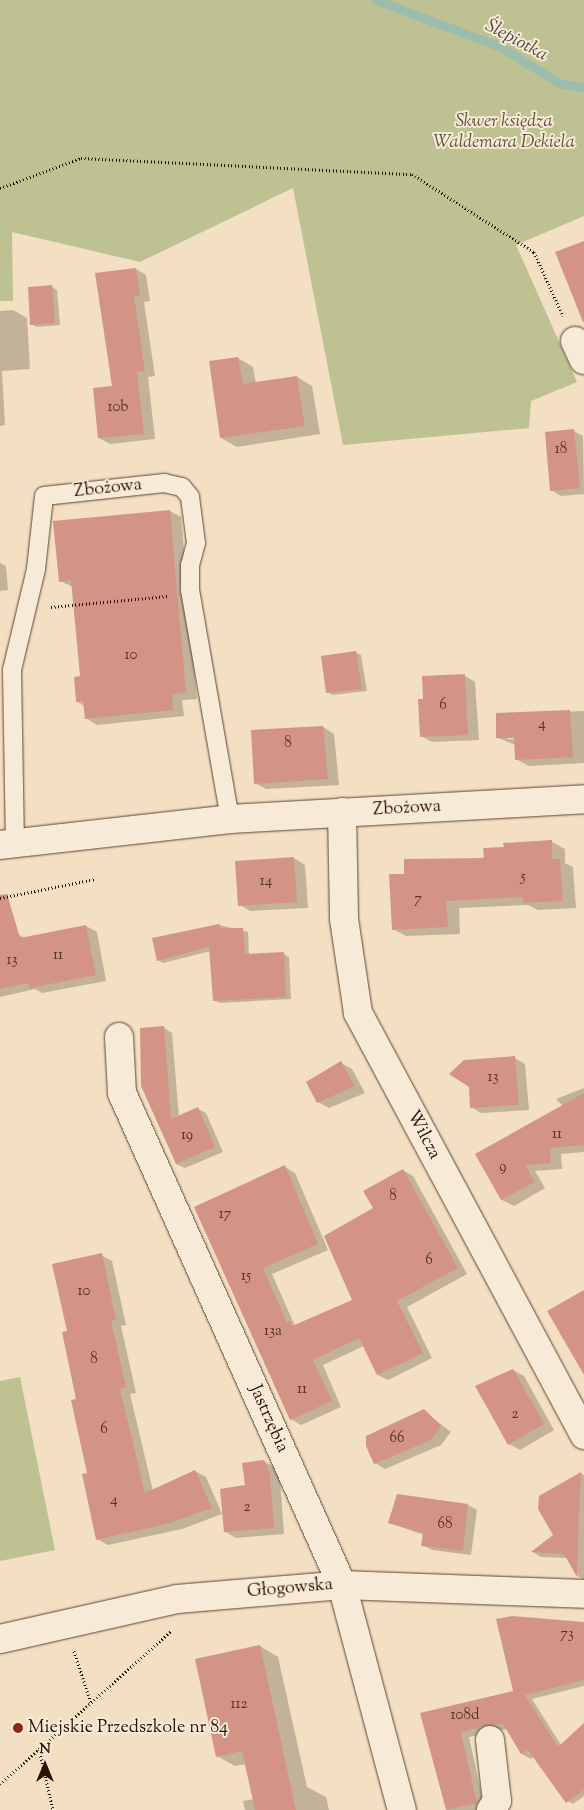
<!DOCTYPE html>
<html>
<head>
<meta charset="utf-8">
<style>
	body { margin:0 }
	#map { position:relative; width:584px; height:1810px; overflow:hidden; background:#f3dfc1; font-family:"Sorts Mill Goudy",serif }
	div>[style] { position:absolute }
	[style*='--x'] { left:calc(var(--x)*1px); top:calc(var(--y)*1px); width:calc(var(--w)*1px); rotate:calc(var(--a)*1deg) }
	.green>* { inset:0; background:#bec191 }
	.shadow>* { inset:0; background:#0003 }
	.stream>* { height:9px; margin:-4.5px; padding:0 4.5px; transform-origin:4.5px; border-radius:4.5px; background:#9cbdae }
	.building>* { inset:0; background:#d49485 }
	.path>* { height:3px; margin-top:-1.5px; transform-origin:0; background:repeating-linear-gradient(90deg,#2a1107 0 1px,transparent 0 3.5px) }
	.roads { filter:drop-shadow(0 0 1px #5c4436) drop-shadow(0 0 1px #5c4436) }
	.lane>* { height:18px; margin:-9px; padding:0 9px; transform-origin:9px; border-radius:9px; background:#f7ead7 }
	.street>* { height:28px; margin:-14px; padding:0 14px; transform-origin:14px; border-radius:14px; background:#f7ead7 }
	.dots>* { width:14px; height:14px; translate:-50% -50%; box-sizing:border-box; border:2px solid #f7ead7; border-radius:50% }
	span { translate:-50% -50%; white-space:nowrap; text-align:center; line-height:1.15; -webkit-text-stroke:4px #f7ead7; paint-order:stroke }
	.number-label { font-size:15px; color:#543226 }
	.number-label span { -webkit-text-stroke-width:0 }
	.park-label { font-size:18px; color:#5e4f37; font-style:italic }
	.street-label { font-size:18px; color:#2a1107 }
	.poi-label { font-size:18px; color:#2a1107 }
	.left { translate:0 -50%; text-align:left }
	.water-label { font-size:19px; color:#524d41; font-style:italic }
	.north { position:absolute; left:20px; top:1740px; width:50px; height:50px; -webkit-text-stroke:4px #f7ead7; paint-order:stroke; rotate:0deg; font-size:14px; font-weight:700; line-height:20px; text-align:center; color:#2a1107 }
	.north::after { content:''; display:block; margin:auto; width:18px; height:22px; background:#2a1107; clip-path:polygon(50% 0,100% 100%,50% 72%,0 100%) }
</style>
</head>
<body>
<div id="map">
	<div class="green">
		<i style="clip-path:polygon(0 0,584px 0,584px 216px,516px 245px,577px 382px,531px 401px,529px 428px,343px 445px,293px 188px,140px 262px,12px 232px,13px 301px,0 301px)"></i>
		<i style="clip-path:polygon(20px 1377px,55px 1550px,0 1561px,0 1381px)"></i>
	</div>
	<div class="shadow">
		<i style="clip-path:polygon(136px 269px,146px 275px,150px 301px,144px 302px,155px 376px,148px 377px,155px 439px,110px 444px,99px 438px,113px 388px)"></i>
		<i style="clip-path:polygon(52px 287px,57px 290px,60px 325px,37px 327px,31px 324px)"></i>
		<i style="clip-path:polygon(13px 310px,27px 318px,30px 369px,2px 371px,5px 425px,0 426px,0 311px)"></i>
		<i style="clip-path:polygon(238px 358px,253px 367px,256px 384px,297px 377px,312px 386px,320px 434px,237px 447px,221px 438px)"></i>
		<i style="clip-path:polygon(574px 431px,583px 436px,584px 494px,561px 496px,551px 490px)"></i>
		<i style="clip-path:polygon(170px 511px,181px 517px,197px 699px,182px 700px,184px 716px,97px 725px,86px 718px,85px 706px,77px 702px,82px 678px,73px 587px,60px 581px)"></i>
		<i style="clip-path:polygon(0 563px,6px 566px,8px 590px,0 591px)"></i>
		<i style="clip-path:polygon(355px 652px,361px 655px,367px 691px,332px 695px,327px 692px)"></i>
		<i style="clip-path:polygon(465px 676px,475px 682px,479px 740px,432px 742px,421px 736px)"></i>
		<i style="clip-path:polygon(evenodd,584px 711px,584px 763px,529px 766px,516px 759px,516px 745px,498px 738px,497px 715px,584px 711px,508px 737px,520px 739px,508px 739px,508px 737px)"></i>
		<i style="clip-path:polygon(323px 727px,334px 734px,339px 785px,266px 789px,255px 783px)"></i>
		<i style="clip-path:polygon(552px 842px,565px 849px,565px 863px,573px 867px,576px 908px,538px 910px,528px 905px,459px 908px,460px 934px,406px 936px,393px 929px,406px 875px)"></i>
		<i style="clip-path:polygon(294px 858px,305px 865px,308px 908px,250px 911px,240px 905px)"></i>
		<i style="clip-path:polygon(219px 925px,248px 932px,249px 955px,284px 954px,289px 957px,291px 999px,220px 1003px,214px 1000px,211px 951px,163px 963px,158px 960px)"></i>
		<i style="clip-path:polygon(86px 926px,97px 932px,106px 981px,42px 993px,35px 989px,0 997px,0 938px,18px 934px,25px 938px)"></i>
		<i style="clip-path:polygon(164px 1028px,172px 1033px,179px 1117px,198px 1109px,206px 1113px,223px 1152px,185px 1168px,176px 1164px,141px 1029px)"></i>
		<i style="clip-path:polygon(515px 1058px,525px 1064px,529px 1110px,481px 1113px,471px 1107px)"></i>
		<i style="clip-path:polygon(341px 1063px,352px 1069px,365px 1093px,329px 1108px,318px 1102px)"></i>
		<i style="clip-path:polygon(584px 1088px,584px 1152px,561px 1154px,562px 1169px,535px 1171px,545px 1188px,514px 1206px,502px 1200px,476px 1155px,563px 1106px,556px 1099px)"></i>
		<i style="clip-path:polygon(285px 1167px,295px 1173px,328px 1250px,272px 1274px,295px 1326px,353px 1300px,375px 1208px,403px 1170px,413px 1176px,467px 1274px,407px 1307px,432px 1358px,388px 1380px,378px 1375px,364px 1346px,323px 1365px,341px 1407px,301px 1425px,291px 1419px,195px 1207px)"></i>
		<i style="clip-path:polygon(101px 1255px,112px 1261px,126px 1325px,121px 1326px,136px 1393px,130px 1394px,153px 1491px,195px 1471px,206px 1477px,222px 1514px,182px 1529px,108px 1545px,97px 1539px,68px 1332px)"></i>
		<i style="clip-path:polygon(513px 1370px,524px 1376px,554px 1430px,520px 1450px,509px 1444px)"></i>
		<i style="clip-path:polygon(424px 1411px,451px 1432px,441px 1445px,385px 1469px,375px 1463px)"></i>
		<i style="clip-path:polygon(263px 1461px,274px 1467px,280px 1479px,284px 1534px,236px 1538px,226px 1532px,246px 1486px)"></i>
		<i style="clip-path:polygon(581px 1473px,584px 1475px,584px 1580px,578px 1576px,567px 1558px,541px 1557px,533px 1552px,555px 1535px,540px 1497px)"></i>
		<i style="clip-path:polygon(398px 1495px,468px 1505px,477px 1510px,471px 1555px,432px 1550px,423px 1545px,424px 1535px,390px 1523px)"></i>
		<i style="clip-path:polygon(584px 1623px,584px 1686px,532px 1699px,561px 1745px,584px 1724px,584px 1796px,573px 1804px,564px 1799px,534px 1756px,531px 1759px,522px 1754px,507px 1729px,469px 1737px,485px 1810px,447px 1810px,422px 1714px,515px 1692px)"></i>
		<i style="clip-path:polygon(260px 1646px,278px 1657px,307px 1787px,326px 1797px,329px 1810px,245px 1810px,243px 1801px,254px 1799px,246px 1764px,235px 1766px,217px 1756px)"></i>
	</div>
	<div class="stream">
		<i style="--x:376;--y:0;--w:134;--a:20.6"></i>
		<i style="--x:501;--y:47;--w:68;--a:31.8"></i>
		<i style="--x:559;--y:83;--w:25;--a:11"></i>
	</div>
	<div class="building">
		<i style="clip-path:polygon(584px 241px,584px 322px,583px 322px,555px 252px)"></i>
		<i style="clip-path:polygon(136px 268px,140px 295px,134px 296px,145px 371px,137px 372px,144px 434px,98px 438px,93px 388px,112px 386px,95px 273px)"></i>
		<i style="clip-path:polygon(52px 285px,55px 323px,30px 325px,28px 287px)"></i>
		<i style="clip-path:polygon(238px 357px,243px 384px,297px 376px,305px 426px,220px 438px,209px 361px)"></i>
		<i style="clip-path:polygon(574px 429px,580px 488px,550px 491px,545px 432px)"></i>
		<i style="clip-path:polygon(170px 510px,186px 693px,172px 694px,173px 710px,85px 719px,83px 701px,76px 702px,74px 677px,80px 676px,71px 580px,59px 582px,53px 521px)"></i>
		<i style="clip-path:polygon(356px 651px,362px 689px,326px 693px,321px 656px)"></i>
		<i style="clip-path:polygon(465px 674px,468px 735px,420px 737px,418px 699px,423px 699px,422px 676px)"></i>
		<i style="clip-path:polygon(570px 710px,573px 757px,515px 760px,514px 738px,496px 738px,496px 713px)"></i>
		<i style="clip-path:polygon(323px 726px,328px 779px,254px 784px,251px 730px)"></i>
		<i style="clip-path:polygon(552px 840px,552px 859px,560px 859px,563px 901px,523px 903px,523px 897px,446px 901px,448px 927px,392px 930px,389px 874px,404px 874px,404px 859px,484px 858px,483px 848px,504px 847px,503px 843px)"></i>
		<i style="clip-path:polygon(294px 857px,297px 902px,238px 906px,235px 861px)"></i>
		<i style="clip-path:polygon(7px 894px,20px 938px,86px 925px,96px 975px,30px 988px,28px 983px,0 989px,0 895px)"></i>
		<i style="clip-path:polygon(219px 924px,221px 928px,243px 928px,245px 954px,284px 952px,286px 997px,213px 1001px,209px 947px,157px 961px,152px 938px)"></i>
		<i style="clip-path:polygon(164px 1026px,171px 1119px,198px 1107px,215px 1147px,176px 1164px,141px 1086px,140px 1028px)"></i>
		<i style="clip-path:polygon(515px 1056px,519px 1105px,470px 1108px,469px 1087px,449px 1074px,464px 1060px)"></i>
		<i style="clip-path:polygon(341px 1061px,355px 1086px,317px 1103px,306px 1082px)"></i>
		<i style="clip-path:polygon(584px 1093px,584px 1145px,550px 1148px,551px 1163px,525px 1165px,535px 1182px,501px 1200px,475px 1154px)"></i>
		<i style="clip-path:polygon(285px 1165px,318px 1244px,263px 1268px,287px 1323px,290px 1321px,292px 1326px,352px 1300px,324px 1236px,373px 1208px,363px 1191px,403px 1169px,458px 1268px,397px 1301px,423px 1353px,377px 1375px,359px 1338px,313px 1360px,332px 1401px,290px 1420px,194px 1207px)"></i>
		<i style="clip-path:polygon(102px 1253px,116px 1320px,111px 1321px,126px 1387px,120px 1389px,145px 1493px,195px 1470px,212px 1508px,170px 1523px,96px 1540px,82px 1474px,87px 1473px,71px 1400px,76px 1399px,62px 1332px,67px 1331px,52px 1264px)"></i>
		<i style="clip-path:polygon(584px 1290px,584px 1375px,547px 1311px)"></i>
		<i style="clip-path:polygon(513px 1369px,544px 1424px,508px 1445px,475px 1386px)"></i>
		<i style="clip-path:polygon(424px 1409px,441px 1426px,431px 1440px,374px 1464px,366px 1446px,366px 1436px)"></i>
		<i style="clip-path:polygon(264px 1460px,270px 1472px,274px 1528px,224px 1532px,220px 1489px,245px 1485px,242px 1463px)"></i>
		<i style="clip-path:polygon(581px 1472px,579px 1515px,577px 1577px,564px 1554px,531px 1552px,553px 1535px,538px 1509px,539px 1496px)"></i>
		<i style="clip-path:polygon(397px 1494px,468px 1504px,463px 1551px,421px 1546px,423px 1533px,388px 1523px)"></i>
		<i style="clip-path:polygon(512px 1616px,584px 1622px,584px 1680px,525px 1695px,558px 1747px,584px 1723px,584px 1790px,566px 1803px,528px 1750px,521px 1754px,503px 1724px,488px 1725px,461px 1732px,477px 1803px,446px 1810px,420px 1713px,513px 1691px,496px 1619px)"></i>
		<i style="clip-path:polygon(260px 1645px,296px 1810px,255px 1810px,242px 1751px,216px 1757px,195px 1659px)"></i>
	</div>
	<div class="path">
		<i style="--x:0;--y:188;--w:86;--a:-20.3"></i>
		<i style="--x:81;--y:158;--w:331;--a:2.8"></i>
		<i style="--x:412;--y:174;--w:145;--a:32.6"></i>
		<i style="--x:534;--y:252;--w:70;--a:65.6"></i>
		<i style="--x:51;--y:607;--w:117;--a:-5.4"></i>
		<i style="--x:0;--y:898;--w:97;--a:-11.3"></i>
		<i style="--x:74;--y:1651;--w:55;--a:71.9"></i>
		<i style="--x:39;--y:1749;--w:63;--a:77.1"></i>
		<i style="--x:0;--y:1784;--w:229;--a:-41.8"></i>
	</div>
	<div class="roads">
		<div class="lane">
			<i style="--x:15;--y:844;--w:174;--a:-91"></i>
			<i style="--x:12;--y:670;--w:104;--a:-76.6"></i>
			<i style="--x:36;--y:569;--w:73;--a:-83.7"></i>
			<i style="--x:44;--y:496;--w:121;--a:-6.2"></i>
			<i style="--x:164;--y:483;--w:18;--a:13"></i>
			<i style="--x:182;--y:487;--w:13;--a:51"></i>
			<i style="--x:190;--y:497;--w:46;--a:82.6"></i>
			<i style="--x:196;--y:543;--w:23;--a:105"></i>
			<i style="--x:190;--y:565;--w:25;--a:90"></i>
			<i style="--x:190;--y:590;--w:232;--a:80.1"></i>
		</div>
		<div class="street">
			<i style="--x:575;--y:341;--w:21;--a:65"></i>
			<i style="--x:342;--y:812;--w:107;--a:88.9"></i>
			<i style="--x:344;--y:919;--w:95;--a:81.5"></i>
			<i style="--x:358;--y:1013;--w:479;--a:61.8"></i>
			<i style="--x:0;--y:845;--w:231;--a:-6.4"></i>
			<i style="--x:230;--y:819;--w:355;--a:-3.2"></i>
			<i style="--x:119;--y:1037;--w:56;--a:86.9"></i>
			<i style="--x:122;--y:1093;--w:539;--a:65.91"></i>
			<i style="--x:342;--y:1585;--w:233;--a:75.1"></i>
			<i style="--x:0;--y:1639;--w:181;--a:-12.7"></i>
			<i style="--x:177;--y:1599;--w:166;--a:-4.8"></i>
			<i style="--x:342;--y:1585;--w:242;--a:2.1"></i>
			<i style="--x:490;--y:1740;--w:61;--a:83.5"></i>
			<i style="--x:497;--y:1801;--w:11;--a:124"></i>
		</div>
	</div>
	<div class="dots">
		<i style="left:18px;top:1728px;background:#8f2418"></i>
	</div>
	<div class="number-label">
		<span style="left:118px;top:408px">10b</span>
		<span style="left:561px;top:450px">18</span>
		<span style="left:131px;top:656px">10</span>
		<span style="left:443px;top:706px">6</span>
		<span style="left:542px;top:725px">4</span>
		<span style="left:288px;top:744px">8</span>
		<span style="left:523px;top:878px">5</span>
		<span style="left:266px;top:882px">14</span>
		<span style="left:418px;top:900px">7</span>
		<span style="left:58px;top:956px">11</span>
		<span style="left:12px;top:961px">13</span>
		<span style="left:493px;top:1078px">13</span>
		<span style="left:557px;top:1135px">11</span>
		<span style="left:187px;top:1136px">19</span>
		<span style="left:503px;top:1168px">9</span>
		<span style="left:393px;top:1197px">8</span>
		<span style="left:225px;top:1215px">17</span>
		<span style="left:429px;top:1261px">6</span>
		<span style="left:246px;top:1277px">15</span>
		<span style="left:84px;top:1292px">10</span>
		<span style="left:273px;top:1332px">13a</span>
		<span style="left:94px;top:1360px">8</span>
		<span style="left:302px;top:1390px">11</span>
		<span style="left:515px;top:1415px">2</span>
		<span style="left:104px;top:1430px">6</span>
		<span style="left:397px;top:1439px">66</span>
		<span style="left:114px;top:1501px">4</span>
		<span style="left:247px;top:1508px">2</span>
		<span style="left:445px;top:1525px">68</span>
		<span style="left:567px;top:1635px">73</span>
		<span style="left:239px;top:1705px">112</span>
		<span style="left:465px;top:1716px">108d</span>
	</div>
	<div class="park-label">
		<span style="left:504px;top:133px">Skwer księdza<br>Waldemara Dekiela</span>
	</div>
	<div class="street-label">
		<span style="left:108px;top:489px;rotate:-6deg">Zbożowa</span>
		<span style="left:407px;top:809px;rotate:-3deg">Zbożowa</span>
		<span style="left:423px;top:1135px;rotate:62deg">Wilcza</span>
		<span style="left:268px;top:1419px;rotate:66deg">Jastrzębia</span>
		<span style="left:290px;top:1589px;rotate:-5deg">Głogowska</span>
	</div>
	<div class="poi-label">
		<span class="left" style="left:28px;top:1728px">Miejskie Przedszkole nr 84</span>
	</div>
	<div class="water-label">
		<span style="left:516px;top:41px;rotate:28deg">Ślepiotka</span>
	</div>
	<div class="north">N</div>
</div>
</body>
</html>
